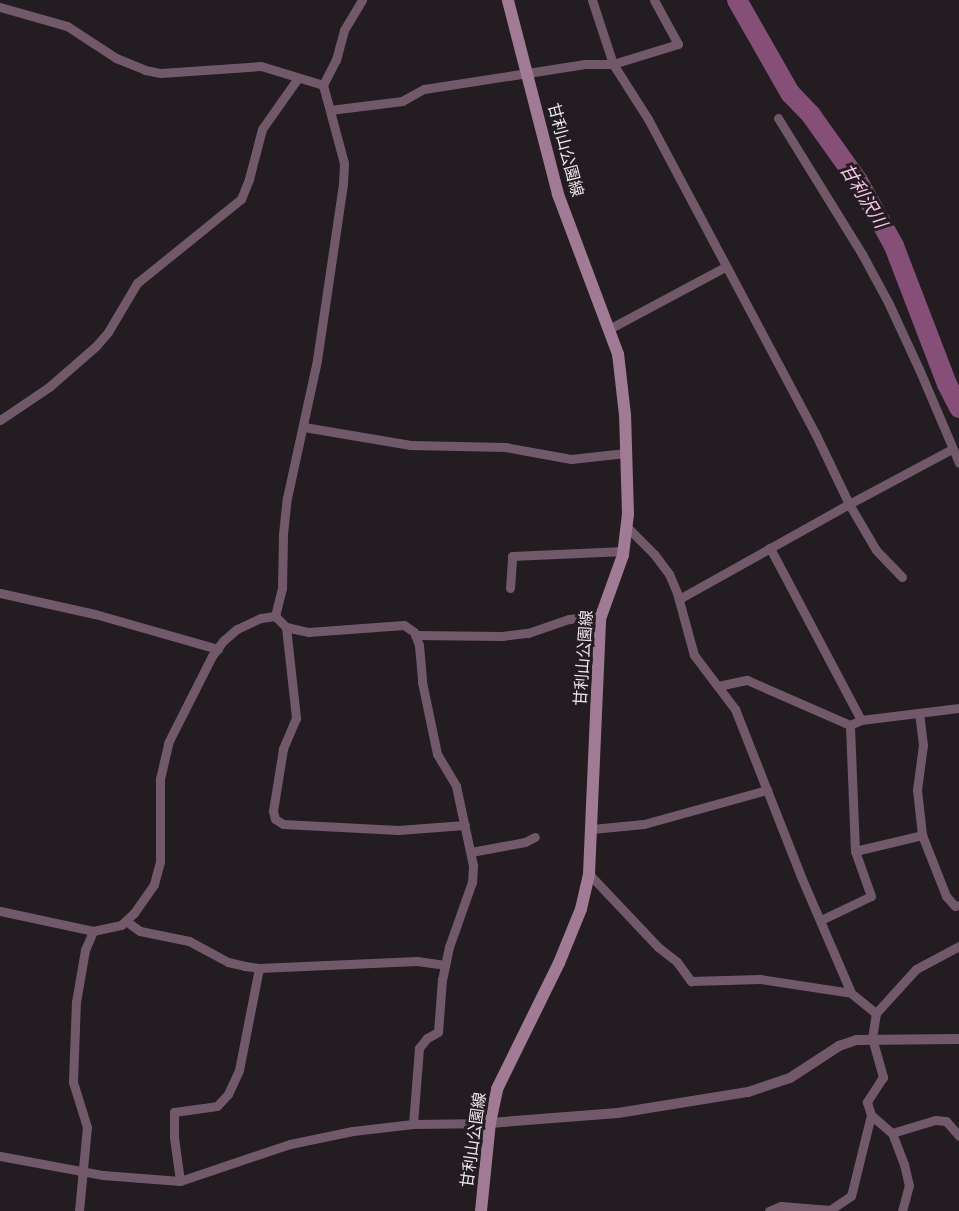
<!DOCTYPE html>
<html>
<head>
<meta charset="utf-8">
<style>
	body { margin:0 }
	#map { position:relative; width:959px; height:1211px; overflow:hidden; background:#231c21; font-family:"Nunito Sans","Noto Sans JP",sans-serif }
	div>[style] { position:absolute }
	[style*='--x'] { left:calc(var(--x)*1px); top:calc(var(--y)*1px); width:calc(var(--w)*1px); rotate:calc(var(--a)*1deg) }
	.river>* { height:20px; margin:-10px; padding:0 10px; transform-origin:10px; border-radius:10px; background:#864f77 }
	.minor>* { height:9px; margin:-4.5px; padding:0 4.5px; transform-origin:4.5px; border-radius:4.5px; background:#72596a }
	.tertiary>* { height:10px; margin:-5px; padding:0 5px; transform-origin:5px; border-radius:5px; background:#72596a }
	.secondary>* { height:12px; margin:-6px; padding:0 6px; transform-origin:6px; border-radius:6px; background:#a17a95 }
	span { translate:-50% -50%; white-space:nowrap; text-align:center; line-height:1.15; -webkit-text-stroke:6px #231c21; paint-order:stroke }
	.street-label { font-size:16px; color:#ede8eb }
	.water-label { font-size:18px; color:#f9c6e9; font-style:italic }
</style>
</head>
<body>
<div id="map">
	<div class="river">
		<i style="--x:737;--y:0;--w:107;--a:60.3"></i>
		<i style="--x:790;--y:93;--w:30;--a:46"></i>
		<i style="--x:811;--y:115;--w:81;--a:54.5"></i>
		<i style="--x:858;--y:181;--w:74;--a:61"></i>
		<i style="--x:894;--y:246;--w:148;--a:69"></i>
		<i style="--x:947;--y:384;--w:27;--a:63"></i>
	</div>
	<div class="minor">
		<i style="--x:592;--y:0;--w:67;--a:71.8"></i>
		<i style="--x:613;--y:64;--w:68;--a:-17.1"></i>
		<i style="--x:678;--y:44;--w:50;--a:-118.6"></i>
		<i style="--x:0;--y:7;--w:70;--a:15.8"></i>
		<i style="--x:67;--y:26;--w:59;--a:33.1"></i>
		<i style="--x:116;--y:58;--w:31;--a:22"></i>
		<i style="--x:145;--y:70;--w:16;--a:11"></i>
		<i style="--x:161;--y:73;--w:100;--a:-4"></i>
		<i style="--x:261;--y:66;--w:65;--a:17"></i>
		<i style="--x:330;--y:110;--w:73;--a:-7.1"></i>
		<i style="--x:402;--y:101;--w:25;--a:-29"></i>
		<i style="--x:424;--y:89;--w:163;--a:-8.8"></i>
		<i style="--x:585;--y:64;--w:28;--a:0"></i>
		<i style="--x:613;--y:64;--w:65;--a:57.5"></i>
		<i style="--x:648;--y:119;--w:356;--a:62"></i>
		<i style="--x:815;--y:433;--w:79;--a:64.4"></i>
		<i style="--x:849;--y:504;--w:195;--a:150.8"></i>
		<i style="--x:778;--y:118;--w:160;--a:58.3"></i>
		<i style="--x:862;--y:254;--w:55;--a:61.6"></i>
		<i style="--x:888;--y:302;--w:74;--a:65.2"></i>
		<i style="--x:919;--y:369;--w:102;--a:66.9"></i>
		<i style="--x:609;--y:329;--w:132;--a:-28.1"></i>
		<i style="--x:0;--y:420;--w:59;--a:-34"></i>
		<i style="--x:49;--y:387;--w:62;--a:-41.1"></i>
		<i style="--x:96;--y:346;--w:18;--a:-49"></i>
		<i style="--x:108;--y:332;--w:57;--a:-59.4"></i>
		<i style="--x:137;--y:283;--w:134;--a:-38.9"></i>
		<i style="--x:241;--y:199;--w:22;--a:-68"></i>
		<i style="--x:249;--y:179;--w:52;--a:-75.4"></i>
		<i style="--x:262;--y:129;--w:62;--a:-54.8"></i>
		<i style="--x:304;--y:427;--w:108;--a:9.6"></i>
		<i style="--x:410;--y:445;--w:95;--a:1.2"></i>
		<i style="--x:505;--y:447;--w:67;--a:10.3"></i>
		<i style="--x:571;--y:459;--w:55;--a:-6.2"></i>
		<i style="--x:627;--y:527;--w:38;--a:45"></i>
		<i style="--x:654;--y:554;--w:25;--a:53"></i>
		<i style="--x:669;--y:574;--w:21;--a:67"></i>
		<i style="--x:677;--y:593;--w:64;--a:74.7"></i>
		<i style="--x:694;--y:655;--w:68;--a:52.8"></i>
		<i style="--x:735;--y:709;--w:183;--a:68.5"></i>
		<i style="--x:802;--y:879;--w:124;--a:66.7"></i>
		<i style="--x:851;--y:993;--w:32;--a:39"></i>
		<i style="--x:876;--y:1013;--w:25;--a:99"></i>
		<i style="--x:872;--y:1038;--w:41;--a:74.2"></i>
		<i style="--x:883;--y:1077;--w:30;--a:123"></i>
		<i style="--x:867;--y:1102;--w:14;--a:73"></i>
		<i style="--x:871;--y:1115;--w:28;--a:41"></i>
		<i style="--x:892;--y:1133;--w:33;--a:69"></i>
		<i style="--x:904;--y:1164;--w:22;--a:77"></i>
		<i style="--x:909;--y:1185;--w:27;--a:105"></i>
		<i style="--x:902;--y:577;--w:37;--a:-134"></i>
		<i style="--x:876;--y:550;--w:53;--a:-120.4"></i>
		<i style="--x:849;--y:504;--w:117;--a:-28.1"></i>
		<i style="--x:510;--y:588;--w:32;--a:-86"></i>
		<i style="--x:512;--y:556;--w:112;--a:-2.6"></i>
		<i style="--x:0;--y:593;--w:97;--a:12.5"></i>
		<i style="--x:95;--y:614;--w:128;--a:15.9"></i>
		<i style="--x:275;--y:616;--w:16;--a:45"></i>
		<i style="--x:286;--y:627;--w:23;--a:13"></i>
		<i style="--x:308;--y:632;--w:96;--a:-4.2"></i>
		<i style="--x:404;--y:625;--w:12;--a:35"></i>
		<i style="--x:414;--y:632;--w:14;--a:69"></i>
		<i style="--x:419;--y:645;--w:37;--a:85"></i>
		<i style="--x:422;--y:682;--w:74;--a:78.2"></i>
		<i style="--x:437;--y:754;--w:37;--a:59"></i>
		<i style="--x:456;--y:786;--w:81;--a:77.9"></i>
		<i style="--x:473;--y:865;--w:17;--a:93"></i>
		<i style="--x:472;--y:882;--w:69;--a:109.5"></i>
		<i style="--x:449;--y:947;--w:33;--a:102"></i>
		<i style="--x:442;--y:979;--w:53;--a:94.3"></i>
		<i style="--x:438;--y:1032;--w:13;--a:151"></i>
		<i style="--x:427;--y:1038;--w:13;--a:129"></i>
		<i style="--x:419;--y:1048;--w:76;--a:94.5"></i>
		<i style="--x:275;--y:616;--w:29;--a:-76"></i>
		<i style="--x:282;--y:588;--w:54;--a:-88.9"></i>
		<i style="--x:283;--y:534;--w:36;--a:-84"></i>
		<i style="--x:287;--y:498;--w:141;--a:-77.7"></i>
		<i style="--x:317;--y:360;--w:179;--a:-81.6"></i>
		<i style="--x:343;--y:183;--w:20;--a:-87"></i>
		<i style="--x:344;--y:163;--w:81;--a:-105.1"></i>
		<i style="--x:323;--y:85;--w:28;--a:-63"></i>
		<i style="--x:336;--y:60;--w:31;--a:-75"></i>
		<i style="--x:344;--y:30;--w:35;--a:-59"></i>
		<i style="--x:286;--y:627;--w:92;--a:83.7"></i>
		<i style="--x:296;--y:718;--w:34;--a:113"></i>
		<i style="--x:283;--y:749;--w:63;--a:99.2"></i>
		<i style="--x:273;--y:811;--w:8;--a:76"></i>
		<i style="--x:275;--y:819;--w:9;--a:32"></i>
		<i style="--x:283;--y:824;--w:115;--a:3"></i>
		<i style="--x:398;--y:830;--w:67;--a:-4.3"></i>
		<i style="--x:415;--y:635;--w:87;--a:0.7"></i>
		<i style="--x:502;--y:636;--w:26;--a:-7"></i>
		<i style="--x:528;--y:633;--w:43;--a:-18.9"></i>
		<i style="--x:569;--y:619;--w:32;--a:-5"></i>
		<i style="--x:718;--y:686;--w:30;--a:-12"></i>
		<i style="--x:747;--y:680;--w:112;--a:23.6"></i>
		<i style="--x:850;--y:725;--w:12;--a:-24"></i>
		<i style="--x:861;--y:720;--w:195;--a:-117.9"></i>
		<i style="--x:861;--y:720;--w:99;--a:-7"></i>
		<i style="--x:592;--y:829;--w:52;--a:-5.5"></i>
		<i style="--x:644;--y:824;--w:128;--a:-15.5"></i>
		<i style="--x:922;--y:835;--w:66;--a:68.5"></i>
		<i style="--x:946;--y:896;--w:13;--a:48"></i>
		<i style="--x:955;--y:906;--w:4;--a:-14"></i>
		<i style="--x:855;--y:851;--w:69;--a:-13.4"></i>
		<i style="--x:922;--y:835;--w:45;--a:-96.3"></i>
		<i style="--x:917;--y:790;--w:45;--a:-82.4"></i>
		<i style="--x:923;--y:745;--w:32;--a:-97"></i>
		<i style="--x:471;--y:852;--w:55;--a:-10.5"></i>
		<i style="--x:525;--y:842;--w:11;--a:-27"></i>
		<i style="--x:589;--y:874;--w:100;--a:46.6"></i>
		<i style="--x:658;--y:947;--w:24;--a:38"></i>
		<i style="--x:677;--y:962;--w:24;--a:54"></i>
		<i style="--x:691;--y:981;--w:69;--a:-1.7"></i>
		<i style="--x:760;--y:979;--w:92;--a:8.7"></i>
		<i style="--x:0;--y:911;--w:95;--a:12.1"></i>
		<i style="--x:93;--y:931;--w:29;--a:-12"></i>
		<i style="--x:121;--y:925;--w:18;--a:-43"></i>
		<i style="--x:134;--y:913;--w:35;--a:-55"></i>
		<i style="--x:154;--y:884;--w:23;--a:-75"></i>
		<i style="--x:160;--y:862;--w:83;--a:-90"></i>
		<i style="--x:160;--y:779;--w:37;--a:-77"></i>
		<i style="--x:168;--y:743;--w:97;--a:-63.2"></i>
		<i style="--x:212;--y:656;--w:19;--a:-54"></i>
		<i style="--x:223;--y:641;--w:18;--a:-41"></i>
		<i style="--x:237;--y:629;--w:26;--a:-25"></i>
		<i style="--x:261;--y:618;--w:14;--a:-8"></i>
		<i style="--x:821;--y:920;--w:55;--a:-25.6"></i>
		<i style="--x:871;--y:896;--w:48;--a:-109.6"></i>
		<i style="--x:855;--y:851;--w:126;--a:-92.3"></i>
		<i style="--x:126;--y:921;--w:17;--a:36"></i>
		<i style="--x:140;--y:931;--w:50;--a:11.5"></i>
		<i style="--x:189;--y:941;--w:44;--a:28.3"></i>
		<i style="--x:228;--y:962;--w:17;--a:13"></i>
		<i style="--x:245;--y:966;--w:14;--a:8"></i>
		<i style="--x:259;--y:968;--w:158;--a:-2.5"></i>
		<i style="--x:417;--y:961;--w:28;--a:8"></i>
		<i style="--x:876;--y:1013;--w:59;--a:-47.7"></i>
		<i style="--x:916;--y:969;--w:49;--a:-28.1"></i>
		<i style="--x:892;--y:1133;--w:45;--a:-16.8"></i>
		<i style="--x:935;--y:1120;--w:11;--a:5"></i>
		<i style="--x:946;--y:1121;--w:20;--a:49"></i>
		<i style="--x:0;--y:1156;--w:105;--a:10.5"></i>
		<i style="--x:103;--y:1175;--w:77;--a:4.5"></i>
		<i style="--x:180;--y:1181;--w:116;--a:-18.6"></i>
		<i style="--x:290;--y:1144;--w:64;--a:-11.7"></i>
		<i style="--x:353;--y:1131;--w:60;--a:-6.7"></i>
		<i style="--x:413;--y:1124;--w:77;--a:-0.7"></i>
		<i style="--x:180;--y:1181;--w:44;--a:-97.8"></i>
		<i style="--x:174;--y:1137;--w:25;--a:-90"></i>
		<i style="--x:174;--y:1112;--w:43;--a:-7.9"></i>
		<i style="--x:217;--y:1106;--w:16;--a:-47"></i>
		<i style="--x:228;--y:1094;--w:26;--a:-65"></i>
		<i style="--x:239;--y:1070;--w:104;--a:-78.9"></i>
		<i style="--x:79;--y:1211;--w:84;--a:-84.6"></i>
		<i style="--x:87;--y:1127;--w:47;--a:-107.3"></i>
		<i style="--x:73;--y:1082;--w:80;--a:-87.9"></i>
		<i style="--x:76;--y:1002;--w:53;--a:-80.2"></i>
		<i style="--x:85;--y:950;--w:21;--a:-67"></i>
		<i style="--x:769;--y:1211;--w:13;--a:-23"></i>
		<i style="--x:781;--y:1206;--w:49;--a:4.7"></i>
		<i style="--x:830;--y:1210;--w:25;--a:-34"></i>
		<i style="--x:851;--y:1196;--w:83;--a:-76.1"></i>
	</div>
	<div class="tertiary">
		<i style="--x:490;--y:1123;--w:128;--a:-4.5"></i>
		<i style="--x:618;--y:1113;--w:132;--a:-9.2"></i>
		<i style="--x:748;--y:1092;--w:44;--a:-18.4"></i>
		<i style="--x:790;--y:1078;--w:59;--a:-33.1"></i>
		<i style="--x:839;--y:1046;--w:18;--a:-19"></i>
		<i style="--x:856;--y:1040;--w:103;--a:-0.6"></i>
	</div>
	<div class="secondary">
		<i style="--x:481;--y:1211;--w:88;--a:-84.2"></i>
		<i style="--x:490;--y:1123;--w:35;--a:-78"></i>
		<i style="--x:497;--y:1089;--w:140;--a:-63.8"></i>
		<i style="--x:559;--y:963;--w:58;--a:-67.8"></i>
		<i style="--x:581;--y:909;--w:36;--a:-77"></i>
		<i style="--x:589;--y:874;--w:255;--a:-87.5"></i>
		<i style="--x:600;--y:619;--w:68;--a:-70.2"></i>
		<i style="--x:623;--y:555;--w:41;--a:-83"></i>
		<i style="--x:628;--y:514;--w:99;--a:-91.7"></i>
		<i style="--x:625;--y:415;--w:61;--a:-96.5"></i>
		<i style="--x:618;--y:354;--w:171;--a:-110.6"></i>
		<i style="--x:558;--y:194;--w:200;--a:-104.5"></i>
	</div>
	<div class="street-label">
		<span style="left:565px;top:150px;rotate:75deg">甘利山公園線</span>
		<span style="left:584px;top:658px;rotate:-86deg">甘利山公園線</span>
		<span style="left:474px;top:1140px;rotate:-82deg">甘利山公園線</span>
	</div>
	<div class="water-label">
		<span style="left:863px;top:196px;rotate:58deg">甘利沢川</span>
	</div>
</div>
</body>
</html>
